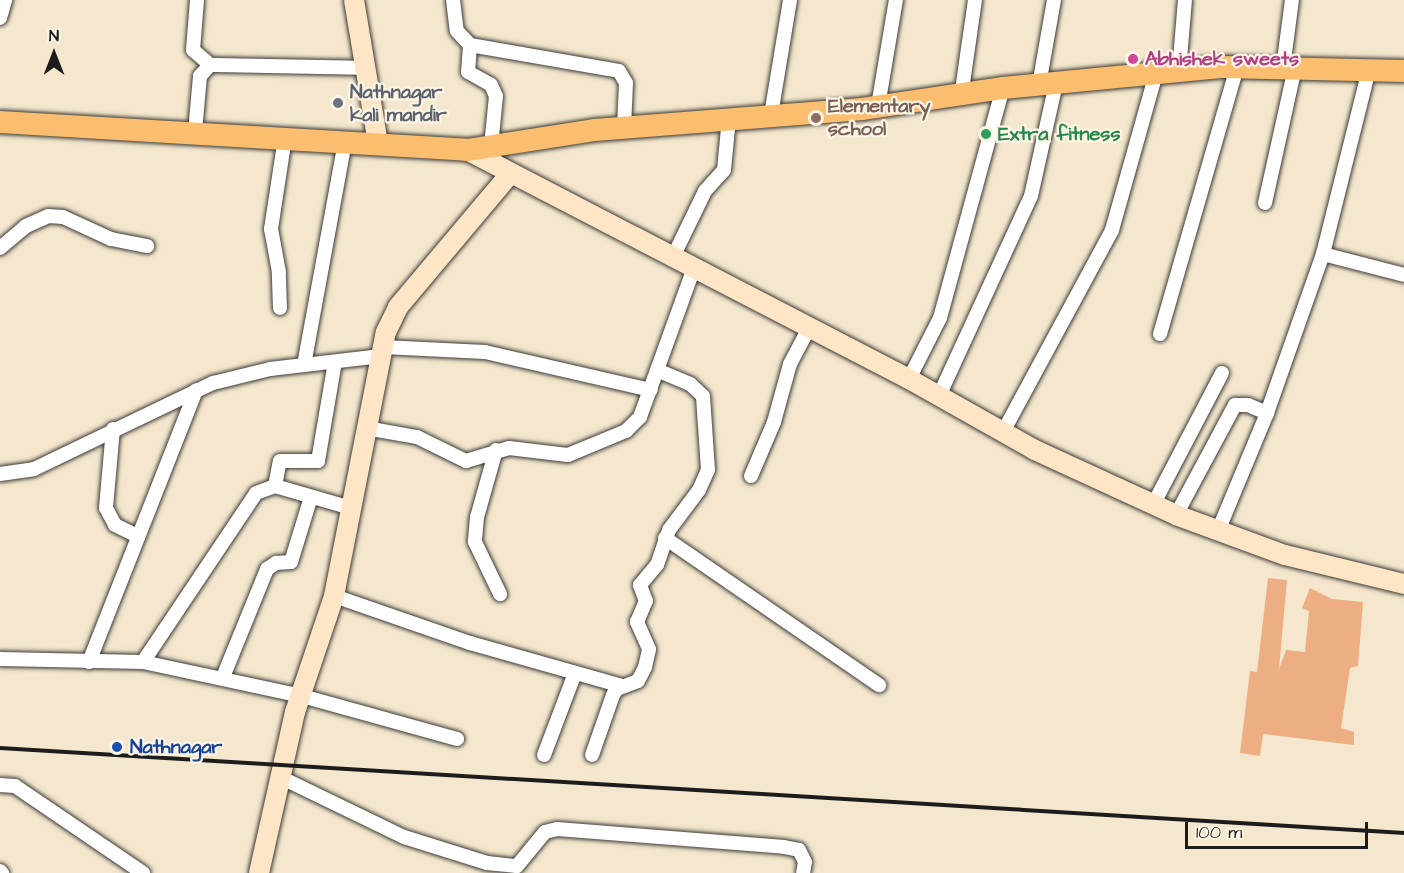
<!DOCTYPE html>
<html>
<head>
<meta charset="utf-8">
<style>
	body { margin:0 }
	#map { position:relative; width:1404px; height:873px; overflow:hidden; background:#f4e7cd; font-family:"Architects Daughter",sans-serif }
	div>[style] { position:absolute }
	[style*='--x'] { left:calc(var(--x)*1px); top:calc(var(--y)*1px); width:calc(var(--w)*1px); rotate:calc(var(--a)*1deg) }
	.building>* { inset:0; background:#edae83 }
	.roads { filter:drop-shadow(0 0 2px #3c3a37) drop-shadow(0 0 2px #3c3a37) }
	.street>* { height:14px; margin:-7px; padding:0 7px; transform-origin:7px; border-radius:7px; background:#fff }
	.secondary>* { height:20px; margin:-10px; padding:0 10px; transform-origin:10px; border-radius:10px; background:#fde5c5 }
	.primary>* { height:22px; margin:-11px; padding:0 11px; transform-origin:11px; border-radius:11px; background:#fbbd6e }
	.rail>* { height:4px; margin:-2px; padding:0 2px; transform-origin:2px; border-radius:2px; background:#1c1c1c }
	.dots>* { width:16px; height:16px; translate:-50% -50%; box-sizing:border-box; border:3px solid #fcf5e5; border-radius:50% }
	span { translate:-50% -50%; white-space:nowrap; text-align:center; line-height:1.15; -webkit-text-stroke:4.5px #fcf5e5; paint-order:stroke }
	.hotel-label { font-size:20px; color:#b23c85; font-weight:700 }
	.left { translate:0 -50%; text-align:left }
	.worship-label { font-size:20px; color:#5b616d; font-weight:700 }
	.education-label { font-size:20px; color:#785e54; font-weight:700 }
	.leisure-label { font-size:20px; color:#27864d; font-weight:700 }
	.transit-label { font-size:20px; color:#164399; font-weight:700 }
	.north { position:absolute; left:24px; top:24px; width:60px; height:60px; -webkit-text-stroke:4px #fcf5e5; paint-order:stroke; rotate:0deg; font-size:16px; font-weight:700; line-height:24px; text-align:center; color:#1c1c1c }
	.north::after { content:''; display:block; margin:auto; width:21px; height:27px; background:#1c1c1c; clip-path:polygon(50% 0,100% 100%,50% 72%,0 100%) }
	.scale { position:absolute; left:1185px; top:822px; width:183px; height:27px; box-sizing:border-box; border:3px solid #1c1c1c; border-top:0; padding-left:8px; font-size:18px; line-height:21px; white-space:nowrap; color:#1c1c1c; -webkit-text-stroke:4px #fcf5e5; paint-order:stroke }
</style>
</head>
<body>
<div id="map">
	<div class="building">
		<i style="clip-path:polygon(1268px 578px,1287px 580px,1279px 669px,1286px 650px,1305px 652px,1309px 611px,1302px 608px,1310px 588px,1332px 599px,1363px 602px,1358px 666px,1350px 668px,1341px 728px,1354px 732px,1354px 745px,1263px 734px,1260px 756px,1240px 753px,1250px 671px,1257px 672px)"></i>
	</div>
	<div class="roads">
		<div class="street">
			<i style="--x:197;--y:0;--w:50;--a:94.6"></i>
			<i style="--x:193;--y:50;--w:23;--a:41"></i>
			<i style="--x:453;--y:0;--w:31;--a:83"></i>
			<i style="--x:457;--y:31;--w:19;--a:47"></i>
			<i style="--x:470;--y:45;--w:151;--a:9.9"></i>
			<i style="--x:619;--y:71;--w:14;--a:60"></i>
			<i style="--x:626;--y:83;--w:44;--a:92.6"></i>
			<i style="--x:0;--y:18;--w:19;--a:-74"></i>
			<i style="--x:470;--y:45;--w:27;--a:94"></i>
			<i style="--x:468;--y:72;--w:26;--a:29"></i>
			<i style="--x:491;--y:85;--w:12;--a:66"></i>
			<i style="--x:496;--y:96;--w:50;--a:95.7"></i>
			<i style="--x:1283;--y:68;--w:69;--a:-82.5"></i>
			<i style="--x:1179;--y:71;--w:71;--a:-85.2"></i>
			<i style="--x:1039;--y:85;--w:86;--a:-80"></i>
			<i style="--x:961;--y:97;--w:98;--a:-81.8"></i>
			<i style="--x:878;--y:106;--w:108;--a:-80.4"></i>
			<i style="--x:771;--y:115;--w:117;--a:-80.6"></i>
			<i style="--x:195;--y:132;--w:56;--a:-84.9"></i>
			<i style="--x:200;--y:76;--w:15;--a:-48"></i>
			<i style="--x:210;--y:65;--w:155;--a:1.1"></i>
			<i style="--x:1265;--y:203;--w:138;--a:-77.5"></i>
			<i style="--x:0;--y:248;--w:34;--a:-40"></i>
			<i style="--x:26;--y:226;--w:24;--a:-24"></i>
			<i style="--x:48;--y:216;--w:15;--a:4"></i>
			<i style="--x:63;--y:217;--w:53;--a:24.6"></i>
			<i style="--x:111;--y:239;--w:37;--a:11"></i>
			<i style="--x:1323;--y:254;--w:84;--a:14.5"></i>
			<i style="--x:673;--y:257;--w:73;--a:-64.1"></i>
			<i style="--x:705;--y:191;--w:28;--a:-48"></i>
			<i style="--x:724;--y:170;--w:52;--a:-84.5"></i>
			<i style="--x:280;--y:308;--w:36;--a:-92"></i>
			<i style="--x:279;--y:272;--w:44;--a:-100.5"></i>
			<i style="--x:271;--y:229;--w:93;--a:-81.3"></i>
			<i style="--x:1160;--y:334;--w:278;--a:-73.9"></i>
			<i style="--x:383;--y:347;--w:102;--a:2.8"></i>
			<i style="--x:485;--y:352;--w:170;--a:12.9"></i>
			<i style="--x:304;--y:365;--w:228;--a:-79.6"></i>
			<i style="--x:909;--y:379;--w:68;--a:-63.1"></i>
			<i style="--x:940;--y:318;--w:238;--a:-74.7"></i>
			<i style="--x:939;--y:396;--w:220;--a:-65.3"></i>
			<i style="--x:1031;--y:196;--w:116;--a:-77.5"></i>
			<i style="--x:366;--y:428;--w:52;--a:10"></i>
			<i style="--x:417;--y:437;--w:55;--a:26.1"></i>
			<i style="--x:466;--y:461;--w:45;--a:-16.8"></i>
			<i style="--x:509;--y:448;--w:59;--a:6.8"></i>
			<i style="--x:568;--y:455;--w:63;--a:-22.5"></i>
			<i style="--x:626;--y:431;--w:20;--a:-45"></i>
			<i style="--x:640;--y:417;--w:158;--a:-70.1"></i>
			<i style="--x:113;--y:429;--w:79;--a:95.1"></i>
			<i style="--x:106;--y:508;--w:19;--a:62"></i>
			<i style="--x:115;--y:525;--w:25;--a:26"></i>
			<i style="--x:1003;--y:432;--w:230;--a:-61.6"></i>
			<i style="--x:1112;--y:230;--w:163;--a:-74.3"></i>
			<i style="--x:496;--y:450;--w:70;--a:105.8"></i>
			<i style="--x:477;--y:517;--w:25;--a:95"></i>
			<i style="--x:475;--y:542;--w:58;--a:64.3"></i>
			<i style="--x:0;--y:474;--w:34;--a:-8"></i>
			<i style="--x:34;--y:469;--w:199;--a:-25.7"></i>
			<i style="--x:213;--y:383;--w:59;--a:-13.8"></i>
			<i style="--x:270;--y:369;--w:112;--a:-6.7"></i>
			<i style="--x:751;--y:476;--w:59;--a:-66.9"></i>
			<i style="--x:774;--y:422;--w:60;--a:-74.6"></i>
			<i style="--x:790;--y:364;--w:41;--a:-62.2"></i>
			<i style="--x:275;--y:486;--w:25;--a:-79"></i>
			<i style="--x:280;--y:461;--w:38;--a:0"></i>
			<i style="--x:318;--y:461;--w:100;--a:-80.3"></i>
			<i style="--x:1153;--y:505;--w:149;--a:-62.4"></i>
			<i style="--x:1176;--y:515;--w:125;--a:-61.8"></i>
			<i style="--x:1235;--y:405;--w:13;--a:0"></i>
			<i style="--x:1248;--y:405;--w:21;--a:23"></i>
			<i style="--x:1218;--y:531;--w:128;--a:-67.4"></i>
			<i style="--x:1267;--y:413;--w:169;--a:-70.6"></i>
			<i style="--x:1323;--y:254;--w:190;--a:-76"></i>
			<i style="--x:665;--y:538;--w:260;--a:34.5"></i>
			<i style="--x:334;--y:596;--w:144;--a:19.1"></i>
			<i style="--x:470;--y:643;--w:158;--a:15.8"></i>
			<i style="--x:0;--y:659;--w:143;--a:1.2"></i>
			<i style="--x:143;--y:662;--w:163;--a:12.1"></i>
			<i style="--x:302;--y:696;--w:161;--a:15.5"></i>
			<i style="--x:89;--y:662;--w:292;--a:-68.5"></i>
			<i style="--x:143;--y:662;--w:203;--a:-56.2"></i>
			<i style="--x:256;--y:493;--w:20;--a:-20"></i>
			<i style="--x:275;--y:486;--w:79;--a:16.1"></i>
			<i style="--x:223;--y:677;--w:117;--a:-67.8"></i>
			<i style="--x:267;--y:569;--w:11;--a:-34"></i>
			<i style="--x:276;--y:563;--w:15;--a:-4"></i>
			<i style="--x:291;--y:562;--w:68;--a:-72.9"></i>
			<i style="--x:544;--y:755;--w:88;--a:-69.3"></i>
			<i style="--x:592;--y:755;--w:64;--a:-70.7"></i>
			<i style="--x:613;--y:695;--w:7;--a:-56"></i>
			<i style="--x:617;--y:689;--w:22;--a:-21"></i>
			<i style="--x:638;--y:681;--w:16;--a:-63"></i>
			<i style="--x:645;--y:667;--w:18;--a:-77"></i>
			<i style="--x:649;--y:649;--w:30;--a:-114"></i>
			<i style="--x:637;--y:622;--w:23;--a:-67"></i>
			<i style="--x:646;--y:601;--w:17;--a:-111"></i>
			<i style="--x:640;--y:585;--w:26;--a:-50"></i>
			<i style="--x:657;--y:565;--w:37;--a:-71"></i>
			<i style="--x:669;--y:530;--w:50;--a:-53.1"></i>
			<i style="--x:699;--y:490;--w:22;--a:-66"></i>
			<i style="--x:708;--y:470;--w:74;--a:-93.9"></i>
			<i style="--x:703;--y:396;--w:18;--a:-137"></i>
			<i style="--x:690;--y:384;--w:34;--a:-157"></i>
			<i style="--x:282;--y:778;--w:136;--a:25.8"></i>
			<i style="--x:404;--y:837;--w:87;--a:17.4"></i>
			<i style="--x:487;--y:863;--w:30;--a:6"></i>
			<i style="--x:517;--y:866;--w:44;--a:-50.5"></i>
			<i style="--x:545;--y:832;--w:12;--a:-14"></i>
			<i style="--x:557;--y:829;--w:228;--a:4.5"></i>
			<i style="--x:784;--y:847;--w:15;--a:11"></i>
			<i style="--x:799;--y:850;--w:13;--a:63"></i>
			<i style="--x:805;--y:862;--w:11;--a:100"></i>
			<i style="--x:0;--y:785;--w:15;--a:4"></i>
			<i style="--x:15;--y:786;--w:155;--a:34.2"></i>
			<i style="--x:0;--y:871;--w:3;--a:45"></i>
		</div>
		<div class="secondary">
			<i style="--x:354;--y:0;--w:145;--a:80.5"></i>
			<i style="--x:467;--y:150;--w:498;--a:27.4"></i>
			<i style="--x:909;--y:379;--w:145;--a:29.4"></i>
			<i style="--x:1035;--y:450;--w:155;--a:24.7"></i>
			<i style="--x:1176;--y:515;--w:116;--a:20.2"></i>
			<i style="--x:1285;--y:555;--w:122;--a:13.7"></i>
			<i style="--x:259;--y:873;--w:165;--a:-77.4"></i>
			<i style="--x:295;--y:712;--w:122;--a:-71.4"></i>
			<i style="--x:334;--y:596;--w:269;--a:-78.9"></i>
			<i style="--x:386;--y:332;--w:28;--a:-64"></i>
			<i style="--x:398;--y:307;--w:174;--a:-49.9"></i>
		</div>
		<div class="primary">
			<i style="--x:0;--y:122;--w:468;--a:3.4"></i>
			<i style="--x:467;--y:150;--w:130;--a:-8.9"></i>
			<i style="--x:595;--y:130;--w:268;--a:-4.5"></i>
			<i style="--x:862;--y:109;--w:143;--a:-8.5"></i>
			<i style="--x:1003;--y:88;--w:221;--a:-5.5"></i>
			<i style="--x:1223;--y:67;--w:181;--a:1.3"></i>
		</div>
	</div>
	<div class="rail">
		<i style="--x:0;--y:748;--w:1407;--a:3.46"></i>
	</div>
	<div class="dots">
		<i style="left:1133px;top:59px;background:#d1479c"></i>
		<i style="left:338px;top:103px;background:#6b7280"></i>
		<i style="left:816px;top:118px;background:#8d6e63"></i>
		<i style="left:986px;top:134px;background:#2e9e5b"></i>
		<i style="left:117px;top:747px;background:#1a4fb4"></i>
	</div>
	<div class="hotel-label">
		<span class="left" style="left:1145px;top:59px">Abhishek sweets</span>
	</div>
	<div class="worship-label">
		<span class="left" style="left:350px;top:104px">Nathnagar<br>kali mandir</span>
	</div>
	<div class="education-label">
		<span class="left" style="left:828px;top:118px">Elementary<br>school</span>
	</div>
	<div class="leisure-label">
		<span class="left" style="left:998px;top:134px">Extra fitness</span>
	</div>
	<div class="transit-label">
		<span class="left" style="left:130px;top:747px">Nathnagar</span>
	</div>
	<div class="north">N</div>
	<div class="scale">100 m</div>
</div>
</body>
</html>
